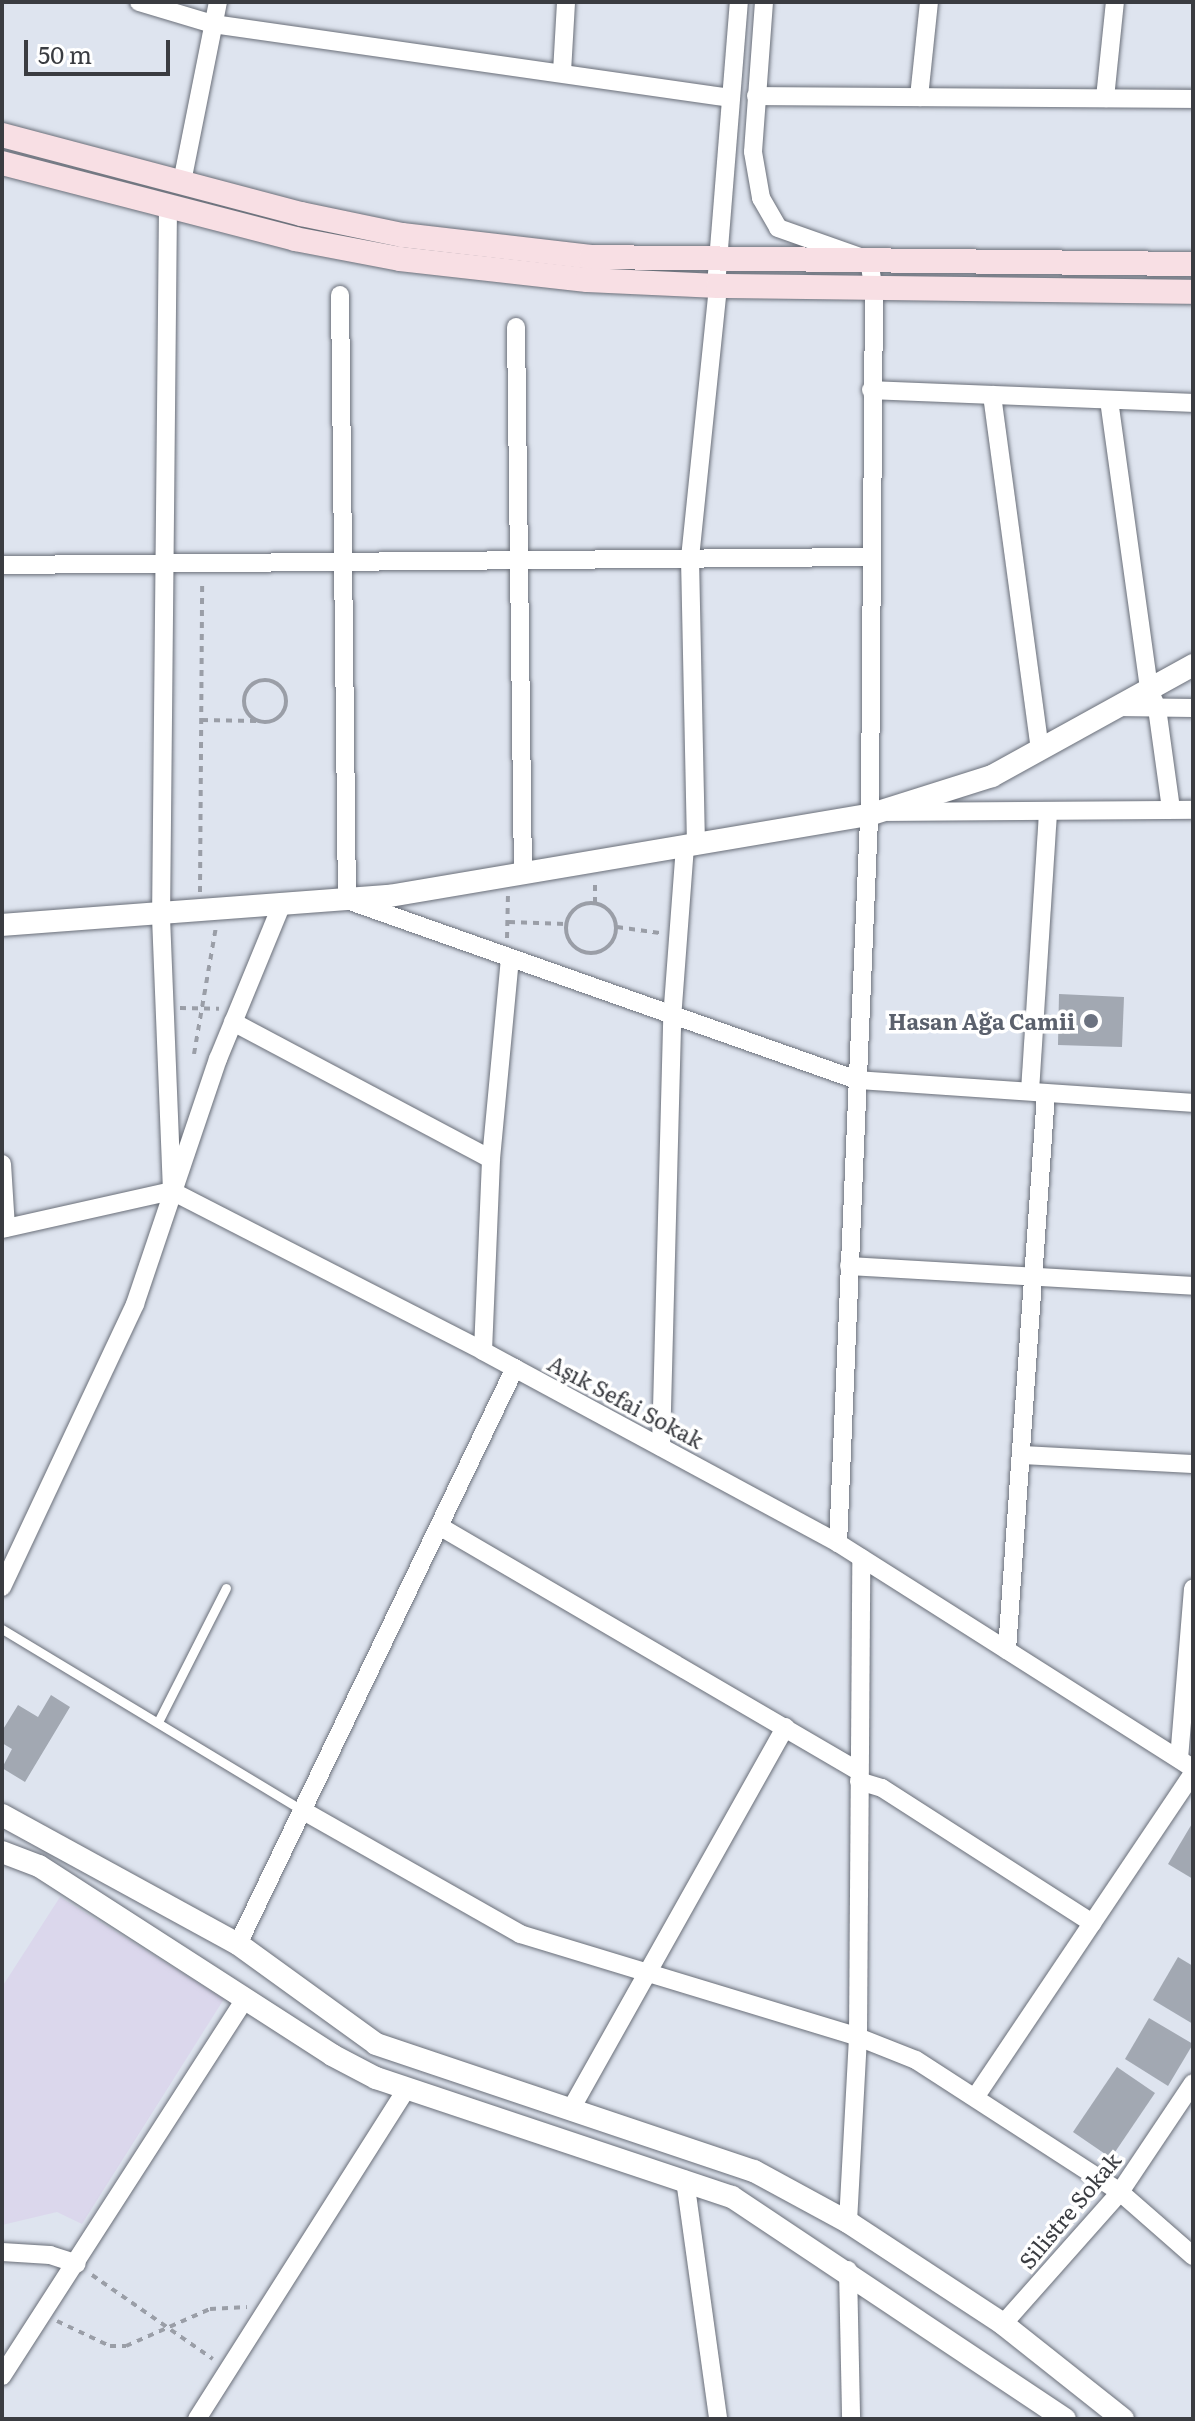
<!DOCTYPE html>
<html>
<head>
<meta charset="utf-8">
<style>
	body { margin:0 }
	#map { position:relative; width:1195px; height:2421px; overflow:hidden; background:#dee4ef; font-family:Literata,serif }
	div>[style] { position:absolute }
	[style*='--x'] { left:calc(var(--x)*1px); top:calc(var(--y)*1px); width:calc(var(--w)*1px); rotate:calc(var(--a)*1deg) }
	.education>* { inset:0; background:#dbd7ec }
	.building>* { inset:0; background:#a2a8b2 }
	.path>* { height:4px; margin-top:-2px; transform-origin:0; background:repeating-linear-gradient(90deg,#9a9ea7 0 6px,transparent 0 12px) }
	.path>.ring { margin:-2px; padding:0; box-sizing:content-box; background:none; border:4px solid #9a9ea7; border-radius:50% }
	.roads { filter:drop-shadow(0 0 2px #6a6f79) drop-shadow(0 0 2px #6a6f79) }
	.service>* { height:9px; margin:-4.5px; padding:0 4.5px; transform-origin:4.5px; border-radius:4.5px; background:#fff }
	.minor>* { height:18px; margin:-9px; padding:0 9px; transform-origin:9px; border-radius:9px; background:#fff }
	.tertiary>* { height:22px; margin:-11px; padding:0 11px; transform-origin:11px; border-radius:11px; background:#fff }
	.secondary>* { height:24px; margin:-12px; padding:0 12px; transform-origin:12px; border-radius:12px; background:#f8dfe4 }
	.dots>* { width:22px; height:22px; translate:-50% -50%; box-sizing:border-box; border:4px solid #fff; border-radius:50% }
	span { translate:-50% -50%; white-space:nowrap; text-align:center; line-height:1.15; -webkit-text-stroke:7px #fff; paint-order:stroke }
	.worship-label { font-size:22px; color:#5b616d; font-weight:700 }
	.right { translate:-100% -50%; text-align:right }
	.street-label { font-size:22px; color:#3a3c41 }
	.frame { position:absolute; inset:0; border:4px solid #3a3c41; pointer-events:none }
	.scale { position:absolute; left:24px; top:40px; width:146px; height:36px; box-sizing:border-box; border:4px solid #3a3c41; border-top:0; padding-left:10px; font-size:24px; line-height:28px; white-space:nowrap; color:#3a3c41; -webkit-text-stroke:6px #fff; paint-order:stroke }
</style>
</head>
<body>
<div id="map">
	<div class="education">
		<i style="clip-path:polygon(60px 1897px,224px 1999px,82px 2224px,57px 2212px,2px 2225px,2px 1987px)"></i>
	</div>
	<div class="building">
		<i style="clip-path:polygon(1059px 994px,1124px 997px,1122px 1047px,1058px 1045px)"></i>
		<i style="clip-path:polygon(51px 1695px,70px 1707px,25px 1782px,2px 1768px,12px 1749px,2px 1743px,2px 1731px,18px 1705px,38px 1717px)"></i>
		<i style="clip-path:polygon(1193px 1822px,1193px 1879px,1168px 1864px)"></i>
		<i style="clip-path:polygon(1178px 1957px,1193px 1966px,1193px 2024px,1153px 2000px)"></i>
		<i style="clip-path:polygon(1149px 2018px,1193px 2044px,1168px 2086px,1125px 2059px)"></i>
		<i style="clip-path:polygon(1117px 2067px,1155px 2093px,1111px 2158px,1073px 2132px)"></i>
	</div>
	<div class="path">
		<i class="ring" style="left:244px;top:680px;width:38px;height:38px"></i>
		<i style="--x:202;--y:720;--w:55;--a:1"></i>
		<i style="--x:200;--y:892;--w:311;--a:-89.6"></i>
		<i class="ring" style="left:566px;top:903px;width:46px;height:46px"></i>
		<i style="--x:595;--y:903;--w:23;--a:-90"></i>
		<i style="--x:509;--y:922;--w:57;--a:2"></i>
		<i style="--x:617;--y:927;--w:43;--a:7.9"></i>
		<i style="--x:507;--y:938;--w:43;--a:-88.7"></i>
		<i style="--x:180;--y:1008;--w:39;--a:1"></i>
		<i style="--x:194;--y:1054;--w:129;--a:-80.2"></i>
		<i style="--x:92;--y:2275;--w:147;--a:34.8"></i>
		<i style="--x:57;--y:2321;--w:59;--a:25.3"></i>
		<i style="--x:110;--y:2346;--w:16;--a:0"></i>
		<i style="--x:126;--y:2346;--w:92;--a:-23.8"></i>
		<i style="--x:210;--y:2309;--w:37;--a:-3"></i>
	</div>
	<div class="roads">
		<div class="service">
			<i style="--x:2;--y:1629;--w:350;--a:31.1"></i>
			<i style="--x:159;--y:1720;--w:148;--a:-63.1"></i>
		</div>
		<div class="minor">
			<i style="--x:139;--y:2;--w:77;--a:16.6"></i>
			<i style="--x:213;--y:24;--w:523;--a:8.13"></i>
			<i style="--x:764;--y:2;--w:150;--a:94.2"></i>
			<i style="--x:753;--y:152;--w:47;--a:80.1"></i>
			<i style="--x:761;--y:198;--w:34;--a:60"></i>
			<i style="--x:778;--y:228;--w:96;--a:19.4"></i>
			<i style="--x:869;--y:260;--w:30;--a:81"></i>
			<i style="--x:874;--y:290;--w:506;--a:90.45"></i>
			<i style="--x:870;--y:796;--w:748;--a:92.45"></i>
			<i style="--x:562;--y:72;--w:70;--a:-86.7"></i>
			<i style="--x:756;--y:96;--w:437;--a:0.4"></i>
			<i style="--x:919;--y:97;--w:96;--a:-84"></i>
			<i style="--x:1105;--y:98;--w:97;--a:-84.1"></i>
			<i style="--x:182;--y:182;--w:184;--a:-78.7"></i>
			<i style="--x:168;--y:206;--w:711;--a:90.56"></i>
			<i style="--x:161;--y:917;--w:274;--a:87.7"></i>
			<i style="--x:716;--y:286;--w:285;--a:-85.4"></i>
			<i style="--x:340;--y:295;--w:605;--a:89.34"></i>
			<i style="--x:347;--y:900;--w:541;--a:19.44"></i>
			<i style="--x:857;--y:1080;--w:337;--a:3.9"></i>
			<i style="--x:516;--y:327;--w:547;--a:89.27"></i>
			<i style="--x:871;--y:390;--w:322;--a:2.3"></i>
			<i style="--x:992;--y:395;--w:358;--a:82.3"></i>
			<i style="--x:1109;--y:400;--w:293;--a:82.1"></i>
			<i style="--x:1149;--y:690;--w:20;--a:66"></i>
			<i style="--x:1157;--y:708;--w:102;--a:82.1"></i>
			<i style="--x:2;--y:565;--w:869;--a:-0.53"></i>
			<i style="--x:1116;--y:707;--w:77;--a:0.7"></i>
			<i style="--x:888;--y:812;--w:305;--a:-0.4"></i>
			<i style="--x:696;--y:845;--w:287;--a:-91.2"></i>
			<i style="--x:690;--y:558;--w:273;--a:-84.1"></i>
			<i style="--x:233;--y:1022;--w:292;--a:28"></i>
			<i style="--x:1030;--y:1091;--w:279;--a:-86.3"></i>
			<i style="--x:2;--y:1164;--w:64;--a:86.4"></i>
			<i style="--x:2;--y:1229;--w:174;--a:-12.6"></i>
			<i style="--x:172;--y:1191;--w:350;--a:27.2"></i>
			<i style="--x:483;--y:1351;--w:404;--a:28.4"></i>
			<i style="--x:838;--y:1543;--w:420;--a:32.4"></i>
			<i style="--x:849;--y:1266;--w:345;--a:3.3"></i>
			<i style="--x:483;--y:1351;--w:192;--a:-87.6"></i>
			<i style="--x:491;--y:1159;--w:201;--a:-84.6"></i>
			<i style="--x:661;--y:1447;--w:428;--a:-88.5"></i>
			<i style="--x:672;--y:1019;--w:173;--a:-85.7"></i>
			<i style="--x:1022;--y:1455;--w:171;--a:3"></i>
			<i style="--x:439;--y:1526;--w:486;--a:30.3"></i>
			<i style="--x:2;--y:1587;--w:313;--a:-64.8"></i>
			<i style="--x:135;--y:1304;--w:259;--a:-71.3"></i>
			<i style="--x:218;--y:1059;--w:165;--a:-67.6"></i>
			<i style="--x:1007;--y:1650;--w:558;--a:-85.99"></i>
			<i style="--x:1179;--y:1759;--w:171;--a:-85.3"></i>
			<i style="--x:859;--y:1781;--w:24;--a:17"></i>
			<i style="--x:882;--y:1788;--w:250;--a:32.7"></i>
			<i style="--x:302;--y:1810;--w:251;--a:29.6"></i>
			<i style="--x:520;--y:1934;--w:353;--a:16.9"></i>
			<i style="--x:858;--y:2037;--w:62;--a:21.6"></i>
			<i style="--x:916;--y:2060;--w:243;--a:32.9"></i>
			<i style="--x:1120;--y:2192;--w:97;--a:41.2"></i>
			<i style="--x:238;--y:1944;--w:639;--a:-64.32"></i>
			<i style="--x:976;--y:2096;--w:389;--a:-56.1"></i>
			<i style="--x:571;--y:2109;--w:438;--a:-60.7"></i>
			<i style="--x:685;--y:2180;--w:241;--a:82.1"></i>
			<i style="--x:848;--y:2222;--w:185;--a:-86.9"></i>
			<i style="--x:858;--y:2037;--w:479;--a:-89.6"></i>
			<i style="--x:2;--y:2252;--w:48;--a:3.6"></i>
			<i style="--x:50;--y:2255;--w:28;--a:18"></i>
			<i style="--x:848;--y:2270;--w:149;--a:88.8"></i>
			<i style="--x:1003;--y:2324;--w:176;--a:-48.4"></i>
			<i style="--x:1120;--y:2192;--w:131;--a:-56.2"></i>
			<i style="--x:2;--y:2376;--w:449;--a:-57.2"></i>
			<i style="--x:197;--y:2419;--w:390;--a:-57.6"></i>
		</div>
		<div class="tertiary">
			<i style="--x:2;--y:925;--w:388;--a:-4.3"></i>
			<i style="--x:389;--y:896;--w:487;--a:-9.6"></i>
			<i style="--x:869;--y:815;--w:129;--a:-17.6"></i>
			<i style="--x:992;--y:776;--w:230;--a:-28.9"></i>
			<i style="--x:2;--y:1815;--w:269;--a:28.7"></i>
			<i style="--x:238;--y:1944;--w:170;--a:35.9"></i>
			<i style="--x:376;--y:2044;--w:399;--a:18.6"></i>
			<i style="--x:754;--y:2171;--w:107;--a:28.5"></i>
			<i style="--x:848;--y:2222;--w:186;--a:33.3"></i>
			<i style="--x:1003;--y:2324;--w:153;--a:38.4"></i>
			<i style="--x:2;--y:1852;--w:40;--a:21"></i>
			<i style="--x:39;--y:1866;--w:349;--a:32.8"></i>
			<i style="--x:332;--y:2055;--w:50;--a:27.6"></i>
			<i style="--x:376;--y:2078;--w:375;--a:18.5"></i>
			<i style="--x:732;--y:2197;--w:400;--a:33.7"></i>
		</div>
		<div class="secondary">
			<i style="--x:2;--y:135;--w:309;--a:14.8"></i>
			<i style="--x:301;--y:214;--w:103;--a:11.7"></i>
			<i style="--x:402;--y:235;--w:190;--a:6.6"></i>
			<i style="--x:591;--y:257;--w:602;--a:0.67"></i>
			<i style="--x:2;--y:163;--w:303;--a:14.5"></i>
			<i style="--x:295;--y:239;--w:107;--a:10.8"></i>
			<i style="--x:400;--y:259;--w:188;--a:6.4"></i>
			<i style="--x:587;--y:280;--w:131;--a:2.6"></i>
			<i style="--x:718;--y:286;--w:475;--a:0.7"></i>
		</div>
	</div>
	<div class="dots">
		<i style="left:1091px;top:1021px;background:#6b7280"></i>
	</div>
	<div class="worship-label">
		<span class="right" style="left:1075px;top:1021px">Hasan Ağa Camii</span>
	</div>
	<div class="street-label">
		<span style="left:626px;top:1401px;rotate:28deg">Aşık Sefai Sokak</span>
		<span style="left:1069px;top:2210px;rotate:-50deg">Silistre Sokak</span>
	</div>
	<div class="frame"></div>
	<div class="scale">50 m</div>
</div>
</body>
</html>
